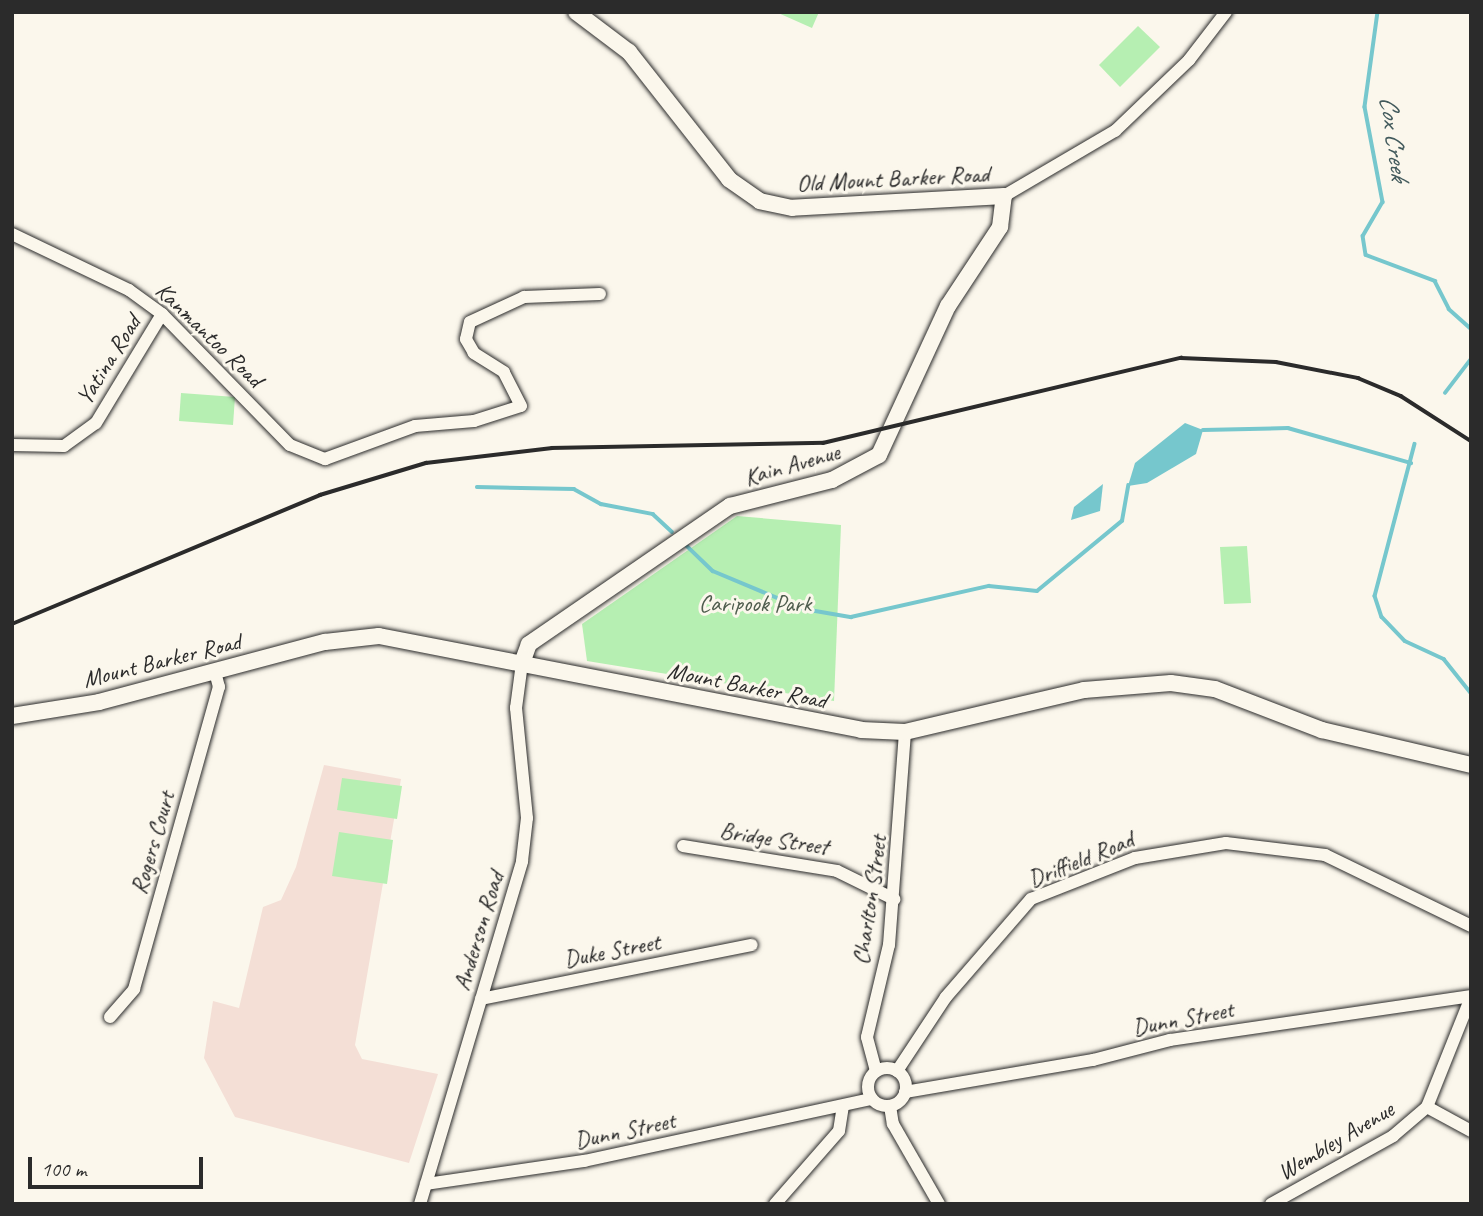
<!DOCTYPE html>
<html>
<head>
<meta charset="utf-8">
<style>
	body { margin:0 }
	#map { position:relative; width:1483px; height:1216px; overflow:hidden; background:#fbf7ec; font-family:Caveat,sans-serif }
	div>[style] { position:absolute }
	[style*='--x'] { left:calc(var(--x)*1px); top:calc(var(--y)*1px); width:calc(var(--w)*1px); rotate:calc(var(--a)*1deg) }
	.built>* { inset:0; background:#f4dfd6 }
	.green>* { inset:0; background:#b6efb2 }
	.water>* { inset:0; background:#76c7cd }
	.stream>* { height:3.5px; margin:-1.75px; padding:0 1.75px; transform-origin:1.75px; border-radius:1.75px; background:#76c7cd }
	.roads { filter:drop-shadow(0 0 2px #2b2b2b) drop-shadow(0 0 2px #2b2b2b) }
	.minor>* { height:12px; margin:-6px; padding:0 6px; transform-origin:6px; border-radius:6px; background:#fbf7ec }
	.minor>.ring { margin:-6px; padding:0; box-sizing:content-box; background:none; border:12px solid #fbf7ec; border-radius:50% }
	.major>* { height:16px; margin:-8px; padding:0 8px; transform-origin:8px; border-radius:8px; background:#fbf7ec }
	.rail>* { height:3.5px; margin:-1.75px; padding:0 1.75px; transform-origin:1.75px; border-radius:1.75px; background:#2b2b2b }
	span { translate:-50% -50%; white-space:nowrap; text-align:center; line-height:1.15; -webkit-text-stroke:6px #fbf7ec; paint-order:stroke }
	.street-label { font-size:24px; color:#2b2b2b }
	.park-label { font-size:24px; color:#4e5c4d }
	.water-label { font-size:26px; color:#425a5c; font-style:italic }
	.frame { position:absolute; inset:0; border:14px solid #2b2b2b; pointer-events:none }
	.scale { position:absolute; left:28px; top:1157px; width:175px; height:32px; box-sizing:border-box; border:4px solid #2b2b2b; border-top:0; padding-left:9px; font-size:21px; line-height:24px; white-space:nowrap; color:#2b2b2b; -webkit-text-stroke:5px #fbf7ec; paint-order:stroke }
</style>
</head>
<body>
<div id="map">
	<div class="built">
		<i style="clip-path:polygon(324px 765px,401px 779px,355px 1045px,362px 1059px,438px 1074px,409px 1163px,235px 1117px,204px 1058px,213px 1001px,239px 1008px,263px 907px,281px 900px,296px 867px)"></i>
	</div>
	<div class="green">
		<i style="clip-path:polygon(776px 12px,819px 12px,812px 28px)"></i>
		<i style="clip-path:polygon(1138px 26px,1160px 47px,1120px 87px,1099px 65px)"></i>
		<i style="clip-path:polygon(181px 393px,235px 397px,233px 425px,179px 421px)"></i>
		<i style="clip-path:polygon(737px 516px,841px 525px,834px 701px,587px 661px,582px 624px)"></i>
		<i style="clip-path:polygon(1247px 546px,1251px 603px,1224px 604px,1220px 547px)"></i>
		<i style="clip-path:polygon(342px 778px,402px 786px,397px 819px,337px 810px)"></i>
		<i style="clip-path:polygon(339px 832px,393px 840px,387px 884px,332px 876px)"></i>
	</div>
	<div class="water">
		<i style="clip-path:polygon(1185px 423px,1203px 430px,1196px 454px,1147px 483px,1128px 486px,1135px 463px)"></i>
		<i style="clip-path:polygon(1103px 484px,1100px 511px,1071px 520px,1074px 507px)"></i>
	</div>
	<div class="stream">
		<i style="--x:1378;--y:12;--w:96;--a:97.8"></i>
		<i style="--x:1365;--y:107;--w:97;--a:79.3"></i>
		<i style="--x:1383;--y:202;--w:39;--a:120"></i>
		<i style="--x:1363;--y:236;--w:19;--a:81"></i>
		<i style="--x:1366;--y:255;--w:74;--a:20.6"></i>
		<i style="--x:1435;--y:281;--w:31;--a:63"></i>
		<i style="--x:1449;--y:309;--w:30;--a:42"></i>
		<i style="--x:1445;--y:393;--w:43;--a:-52.6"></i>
		<i style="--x:1203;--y:430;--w:85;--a:-1.3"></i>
		<i style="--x:1288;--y:428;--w:128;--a:15.9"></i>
		<i style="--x:1415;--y:444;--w:157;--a:104.7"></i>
		<i style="--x:1375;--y:596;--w:22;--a:72"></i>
		<i style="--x:1382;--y:617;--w:33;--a:46"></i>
		<i style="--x:1405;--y:641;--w:43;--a:24.8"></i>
		<i style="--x:1444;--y:659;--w:43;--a:51.5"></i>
		<i style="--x:477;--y:487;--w:97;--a:1.2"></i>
		<i style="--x:574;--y:489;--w:31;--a:29"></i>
		<i style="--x:601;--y:504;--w:53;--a:10.9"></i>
		<i style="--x:653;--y:514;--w:26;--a:43"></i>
		<i style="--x:687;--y:546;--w:36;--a:44"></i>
		<i style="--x:713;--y:571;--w:99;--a:22.7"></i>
		<i style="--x:804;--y:609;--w:48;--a:9.7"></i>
		<i style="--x:851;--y:617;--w:141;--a:-12.7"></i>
		<i style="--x:989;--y:586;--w:48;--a:5.9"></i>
		<i style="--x:1037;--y:591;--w:110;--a:-39.5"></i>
		<i style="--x:1122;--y:521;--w:36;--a:-80"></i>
	</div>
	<div class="roads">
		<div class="minor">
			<i style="--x:1004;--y:196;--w:129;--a:-30.4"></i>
			<i style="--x:1115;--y:131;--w:103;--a:-43.8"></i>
			<i style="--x:1189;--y:60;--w:61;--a:-52.4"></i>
			<i style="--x:12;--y:234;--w:130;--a:25.6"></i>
			<i style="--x:129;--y:290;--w:41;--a:36"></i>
			<i style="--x:162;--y:314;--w:183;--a:45.7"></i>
			<i style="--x:290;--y:445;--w:38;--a:22"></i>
			<i style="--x:325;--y:459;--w:96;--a:-20.1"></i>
			<i style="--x:415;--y:426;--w:59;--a:-4.8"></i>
			<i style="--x:474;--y:421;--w:49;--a:-17.7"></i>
			<i style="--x:521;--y:406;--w:38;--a:-117"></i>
			<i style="--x:504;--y:372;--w:36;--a:-148"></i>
			<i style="--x:474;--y:353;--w:16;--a:-120"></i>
			<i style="--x:466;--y:339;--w:17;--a:-77"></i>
			<i style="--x:470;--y:322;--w:60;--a:-24.8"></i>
			<i style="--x:524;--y:297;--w:76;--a:-2.3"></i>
			<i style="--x:12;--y:445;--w:52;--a:1.1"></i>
			<i style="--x:64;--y:446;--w:39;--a:-36"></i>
			<i style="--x:96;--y:423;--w:127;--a:-58.8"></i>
			<i style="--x:683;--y:846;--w:156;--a:9.2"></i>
			<i style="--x:837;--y:871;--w:64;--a:26.2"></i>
			<i style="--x:481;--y:999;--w:276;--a:-11.3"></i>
			<i style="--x:110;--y:1017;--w:37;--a:-49"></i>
			<i style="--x:134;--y:989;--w:314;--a:-74.3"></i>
			<i style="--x:219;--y:687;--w:16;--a:-105"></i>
			<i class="ring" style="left:868px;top:1068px;width:26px;height:26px"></i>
			<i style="--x:876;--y:1071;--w:35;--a:-105"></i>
			<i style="--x:867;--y:1037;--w:95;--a:-76.6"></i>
			<i style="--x:889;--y:945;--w:214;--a:-85.7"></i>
			<i style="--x:897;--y:1071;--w:89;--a:-56.5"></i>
			<i style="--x:946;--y:997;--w:130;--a:-49.1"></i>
			<i style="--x:1031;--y:899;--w:112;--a:-21.5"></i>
			<i style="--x:1135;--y:858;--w:92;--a:-9.4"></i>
			<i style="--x:1226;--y:843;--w:100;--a:6.9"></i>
			<i style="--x:1325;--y:855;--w:162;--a:25.9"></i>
			<i style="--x:905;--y:1092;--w:191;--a:-9.7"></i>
			<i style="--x:1093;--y:1060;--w:80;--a:-14.6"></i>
			<i style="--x:1170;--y:1040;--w:304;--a:-8.3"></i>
			<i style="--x:890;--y:1106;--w:18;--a:81"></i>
			<i style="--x:893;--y:1124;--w:92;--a:60.1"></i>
			<i style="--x:1427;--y:1107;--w:50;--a:28.6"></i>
			<i style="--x:426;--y:1184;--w:160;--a:-8.3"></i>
			<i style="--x:584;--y:1161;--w:294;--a:-12.2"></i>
			<i style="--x:420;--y:1204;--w:358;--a:-73.4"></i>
			<i style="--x:522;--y:861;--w:43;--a:-83.4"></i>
			<i style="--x:527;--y:818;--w:111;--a:-95.7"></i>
			<i style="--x:516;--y:708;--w:45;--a:-82.4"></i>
			<i style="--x:775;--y:1204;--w:97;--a:-48.8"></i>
			<i style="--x:839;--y:1131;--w:24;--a:-81"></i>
			<i style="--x:1271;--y:1204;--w:140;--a:-29.1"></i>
			<i style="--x:1393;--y:1136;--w:45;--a:-40.5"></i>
			<i style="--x:1427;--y:1107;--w:118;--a:-68.2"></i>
		</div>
		<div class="major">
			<i style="--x:522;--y:663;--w:20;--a:-70"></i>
			<i style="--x:529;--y:644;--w:244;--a:-34.5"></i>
			<i style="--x:730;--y:506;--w:105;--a:-14.3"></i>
			<i style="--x:832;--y:480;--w:53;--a:-28"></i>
			<i style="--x:879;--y:455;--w:164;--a:-65.2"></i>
			<i style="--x:948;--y:306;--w:95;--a:-56.6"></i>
			<i style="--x:1000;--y:227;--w:31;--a:-83"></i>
			<i style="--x:1004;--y:196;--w:212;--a:176.8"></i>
			<i style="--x:792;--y:208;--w:33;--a:-168"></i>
			<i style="--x:760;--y:201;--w:38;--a:-145"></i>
			<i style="--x:729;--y:179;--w:162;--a:-128.2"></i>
			<i style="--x:629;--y:52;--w:66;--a:-143"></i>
			<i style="--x:12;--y:716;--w:88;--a:-9.1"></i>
			<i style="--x:99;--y:702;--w:234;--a:-14.9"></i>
			<i style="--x:325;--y:642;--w:54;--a:-6.3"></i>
			<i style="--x:379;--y:636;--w:491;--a:11"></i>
			<i style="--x:861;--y:730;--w:44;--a:2.6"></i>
			<i style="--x:905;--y:732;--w:184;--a:-13.2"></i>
			<i style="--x:1084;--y:690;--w:87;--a:-4.6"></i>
			<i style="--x:1171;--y:683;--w:44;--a:7.8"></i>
			<i style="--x:1215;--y:689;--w:115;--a:21"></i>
			<i style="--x:1322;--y:730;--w:153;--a:13.2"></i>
		</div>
	</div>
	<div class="rail">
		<i style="--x:12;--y:624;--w:334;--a:-22.7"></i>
		<i style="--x:320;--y:495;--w:111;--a:-16.8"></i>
		<i style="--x:426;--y:463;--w:127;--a:-6.8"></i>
		<i style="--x:552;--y:448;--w:271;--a:-1.1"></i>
		<i style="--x:823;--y:443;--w:368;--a:-13.4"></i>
		<i style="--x:1181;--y:358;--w:95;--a:2.4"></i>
		<i style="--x:1276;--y:362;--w:84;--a:11"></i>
		<i style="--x:1358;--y:378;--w:47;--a:22.7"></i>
		<i style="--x:1401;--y:396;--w:83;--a:32.7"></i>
	</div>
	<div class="street-label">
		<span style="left:893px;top:179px;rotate:-3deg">Old Mount Barker Road</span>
		<span style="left:209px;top:335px;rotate:44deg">Kanmantoo Road</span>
		<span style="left:109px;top:360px;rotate:-58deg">Yatina Road</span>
		<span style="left:792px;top:465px;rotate:-16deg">Kain Avenue</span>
		<span style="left:162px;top:661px;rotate:-14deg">Mount Barker Road</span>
		<span style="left:747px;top:686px;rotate:11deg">Mount Barker Road</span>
		<span style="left:774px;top:839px;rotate:9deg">Bridge Street</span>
		<span style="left:153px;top:843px;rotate:-74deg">Rogers Court</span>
		<span style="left:1081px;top:860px;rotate:-22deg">Driffield Road</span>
		<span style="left:870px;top:900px;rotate:-82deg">Charlton Street</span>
		<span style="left:479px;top:931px;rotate:-73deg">Anderson Road</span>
		<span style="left:612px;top:951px;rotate:-11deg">Duke Street</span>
		<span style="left:1183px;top:1019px;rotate:-11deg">Dunn Street</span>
		<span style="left:625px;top:1131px;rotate:-12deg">Dunn Street</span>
		<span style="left:1336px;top:1141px;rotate:-31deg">Wembley Avenue</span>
	</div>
	<div class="park-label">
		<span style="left:755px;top:604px">Caripook Park</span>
	</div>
	<div class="water-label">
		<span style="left:1394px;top:138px;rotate:82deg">Cox Creek</span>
	</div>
	<div class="frame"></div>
	<div class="scale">100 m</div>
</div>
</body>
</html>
